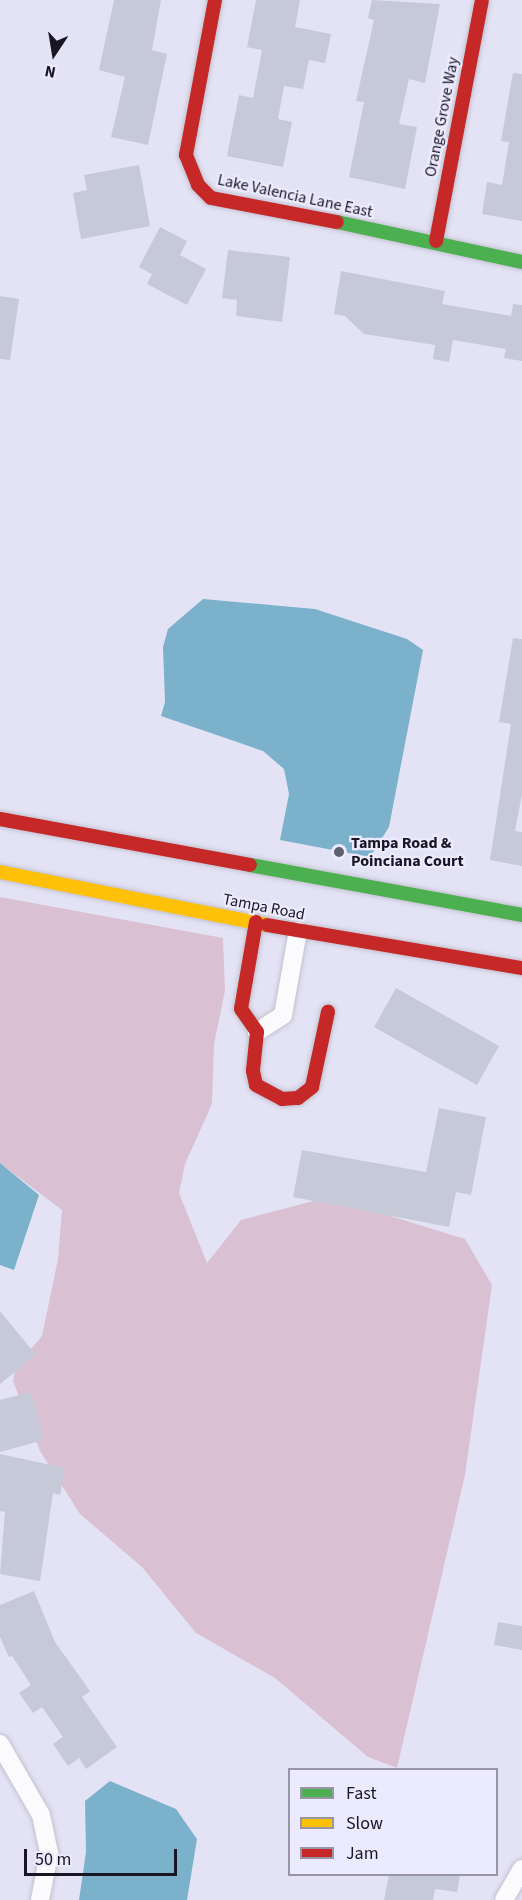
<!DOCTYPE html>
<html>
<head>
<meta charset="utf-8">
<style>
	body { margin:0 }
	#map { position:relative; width:522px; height:1900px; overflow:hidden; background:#e4e3f5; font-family:"Source Sans 3",sans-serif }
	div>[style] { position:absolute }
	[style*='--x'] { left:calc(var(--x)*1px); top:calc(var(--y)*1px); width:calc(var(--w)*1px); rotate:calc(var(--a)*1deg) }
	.green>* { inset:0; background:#dac0d3 }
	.water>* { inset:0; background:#7cb1cc }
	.building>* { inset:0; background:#c6c9d7 }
	.roads { filter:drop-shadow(0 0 2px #c2c1cf) drop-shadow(0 0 2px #c2c1cf) }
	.street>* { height:18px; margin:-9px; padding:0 9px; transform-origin:9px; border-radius:9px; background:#fbfbfe }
	.fast>* { height:14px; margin:-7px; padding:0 7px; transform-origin:7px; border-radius:7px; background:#4caf50 }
	.slow>* { height:14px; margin:-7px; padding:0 7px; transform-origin:7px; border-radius:7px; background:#ffc107 }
	.jam>* { height:14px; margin:-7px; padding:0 7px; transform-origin:7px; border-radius:7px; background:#c62828 }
	.dots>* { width:16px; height:16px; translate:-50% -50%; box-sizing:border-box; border:3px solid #eceaff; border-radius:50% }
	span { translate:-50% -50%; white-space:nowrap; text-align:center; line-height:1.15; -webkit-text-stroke:4.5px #eceaff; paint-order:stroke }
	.street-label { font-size:16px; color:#181622 }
	.poi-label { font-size:16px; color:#181622; font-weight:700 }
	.left { translate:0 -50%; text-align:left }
	.legend { position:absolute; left:288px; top:1768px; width:210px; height:108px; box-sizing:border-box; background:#eceaff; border:2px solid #9795a7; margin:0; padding:8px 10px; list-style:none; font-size:18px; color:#181622 }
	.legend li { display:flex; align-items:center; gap:12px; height:30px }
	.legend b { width:30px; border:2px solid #9795a7 }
	.north { position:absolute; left:24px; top:24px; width:60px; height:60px; -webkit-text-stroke:4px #eceaff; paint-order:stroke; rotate:192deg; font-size:16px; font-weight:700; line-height:24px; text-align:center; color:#181622 }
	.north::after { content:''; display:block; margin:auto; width:21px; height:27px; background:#181622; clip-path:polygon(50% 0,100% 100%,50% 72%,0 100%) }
	.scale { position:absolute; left:24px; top:1849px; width:153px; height:27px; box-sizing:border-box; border:3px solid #181622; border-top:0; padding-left:8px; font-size:18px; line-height:21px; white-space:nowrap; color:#181622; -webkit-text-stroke:4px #eceaff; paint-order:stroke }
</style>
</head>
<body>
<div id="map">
	<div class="green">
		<i style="clip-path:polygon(0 897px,223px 938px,225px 991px,214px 1044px,212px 1104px,185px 1164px,179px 1193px,207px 1263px,241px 1220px,329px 1197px,465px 1239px,492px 1285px,465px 1475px,397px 1768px,368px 1757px,275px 1678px,196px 1633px,142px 1567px,80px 1514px,40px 1451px,13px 1381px,16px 1366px,42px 1336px,58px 1259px,62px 1210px,0 1163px)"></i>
	</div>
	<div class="water">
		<i style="clip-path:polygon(203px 599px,315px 609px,407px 639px,423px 650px,389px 827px,370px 857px,280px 840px,289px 794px,284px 769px,263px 751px,161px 716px,165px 702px,163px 647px,168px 629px)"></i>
		<i style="clip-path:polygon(0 1163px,39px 1195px,14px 1270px,0 1265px)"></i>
		<i style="clip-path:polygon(110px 1781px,176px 1809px,197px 1839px,187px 1900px,79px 1900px,86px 1852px,85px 1801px)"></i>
	</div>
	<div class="building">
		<i style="clip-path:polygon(114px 0,161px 0,152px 50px,167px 54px,148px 145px,111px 137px,125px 77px,99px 70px)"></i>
		<i style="clip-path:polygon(256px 0,300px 0,295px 27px,331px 34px,325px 63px,309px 60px,303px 89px,284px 86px,278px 119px,292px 122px,283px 167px,227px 156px,239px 95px,253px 98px,262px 50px,247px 47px)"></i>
		<i style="clip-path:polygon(372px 0,440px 4px,425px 83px,409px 79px,399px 124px,417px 127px,405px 189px,349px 177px,364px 102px,356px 101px,374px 20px,368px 18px)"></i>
		<i style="clip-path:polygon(513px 73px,522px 74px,522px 221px,482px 214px,487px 182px,502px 185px,509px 142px,501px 141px)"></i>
		<i style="clip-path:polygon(139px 165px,150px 226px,81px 239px,73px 193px,87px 190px,84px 175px)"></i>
		<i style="clip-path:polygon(160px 227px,187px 241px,180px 255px,206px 269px,187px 305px,147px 284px,152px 274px,139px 267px)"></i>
		<i style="clip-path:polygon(228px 250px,290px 257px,282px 322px,236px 316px,237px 300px,222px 298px)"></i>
		<i style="clip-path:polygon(341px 271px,445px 291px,442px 304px,511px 316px,513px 304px,522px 305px,522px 361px,504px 358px,506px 349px,453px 340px,449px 362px,433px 359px,435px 345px,364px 334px,345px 316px,334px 314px)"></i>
		<i style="clip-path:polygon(0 296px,19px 299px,10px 360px,0 359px)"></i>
		<i style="clip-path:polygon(513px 638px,522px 639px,522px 794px,515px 831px,522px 832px,522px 866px,490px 860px,511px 724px,499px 722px)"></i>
		<i style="clip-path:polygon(396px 988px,499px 1046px,477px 1085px,374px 1027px)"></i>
		<i style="clip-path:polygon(439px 1108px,486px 1117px,471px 1195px,456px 1192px,449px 1227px,293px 1197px,302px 1150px,426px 1172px)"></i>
		<i style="clip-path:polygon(0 1311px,36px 1355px,0 1384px)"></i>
		<i style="clip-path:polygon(31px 1392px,44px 1440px,0 1452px,0 1400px)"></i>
		<i style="clip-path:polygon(0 1454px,65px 1468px,60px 1495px,53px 1493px,40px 1581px,0 1574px,5px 1512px,0 1511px)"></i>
		<i style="clip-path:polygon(34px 1591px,55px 1642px,90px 1691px,82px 1697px,117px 1747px,86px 1769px,79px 1758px,68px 1766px,53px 1744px,63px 1737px,42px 1707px,33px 1713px,19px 1693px,31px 1685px,12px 1656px,9px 1657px,0 1637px,0 1605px)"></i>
		<i style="clip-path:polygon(498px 1622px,522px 1626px,522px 1650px,494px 1645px)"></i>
		<i style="clip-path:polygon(389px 1875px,460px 1875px,457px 1892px,435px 1889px,433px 1900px,384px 1900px)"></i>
	</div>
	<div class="roads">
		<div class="street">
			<i style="--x:257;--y:1032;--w:31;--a:-33"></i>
			<i style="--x:283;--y:1015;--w:85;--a:-79.9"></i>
			<i style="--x:0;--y:1744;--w:82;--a:60"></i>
			<i style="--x:41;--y:1815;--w:40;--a:78"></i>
			<i style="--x:49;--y:1854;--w:47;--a:101.1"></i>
			<i style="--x:504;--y:1900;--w:36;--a:-60"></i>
		</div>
		<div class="fast">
			<i style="--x:337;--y:222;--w:189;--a:12.2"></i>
			<i style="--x:250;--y:865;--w:277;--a:10.4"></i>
		</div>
		<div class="slow">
			<i style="--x:0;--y:872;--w:272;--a:11.2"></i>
		</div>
		<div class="jam">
			<i style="--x:215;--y:0;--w:158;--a:100.6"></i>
			<i style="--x:186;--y:155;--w:32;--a:68"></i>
			<i style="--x:198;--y:185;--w:18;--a:45"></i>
			<i style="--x:211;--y:198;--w:128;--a:10.8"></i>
			<i style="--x:436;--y:241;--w:245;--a:-79.2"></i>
			<i style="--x:0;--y:819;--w:254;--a:10.4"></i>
			<i style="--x:256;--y:922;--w:88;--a:99.8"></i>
			<i style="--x:241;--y:1009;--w:28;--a:55"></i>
			<i style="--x:257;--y:1032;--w:39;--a:96"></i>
			<i style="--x:253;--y:1071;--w:14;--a:78"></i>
			<i style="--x:256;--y:1085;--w:30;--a:28"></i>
			<i style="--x:282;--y:1099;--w:16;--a:-4"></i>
			<i style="--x:298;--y:1098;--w:18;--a:-38"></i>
			<i style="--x:312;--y:1087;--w:77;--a:-78"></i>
			<i style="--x:267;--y:925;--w:259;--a:9.6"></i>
		</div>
	</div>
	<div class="dots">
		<i style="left:339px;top:852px;background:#5f5e6c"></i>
	</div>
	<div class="street-label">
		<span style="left:442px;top:117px;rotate:-79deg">Orange Grove Way</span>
		<span style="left:295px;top:196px;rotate:12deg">Lake Valencia Lane East</span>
		<span style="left:264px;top:907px;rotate:11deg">Tampa Road</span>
	</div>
	<div class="poi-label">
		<span class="left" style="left:351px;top:852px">Tampa Road &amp;<br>Poinciana Court</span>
	</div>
	<ul class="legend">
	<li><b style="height:8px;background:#4caf50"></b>Fast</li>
	<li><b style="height:8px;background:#ffc107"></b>Slow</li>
	<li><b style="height:8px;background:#c62828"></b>Jam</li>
	</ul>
	<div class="north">N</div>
	<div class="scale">50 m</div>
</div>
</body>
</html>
